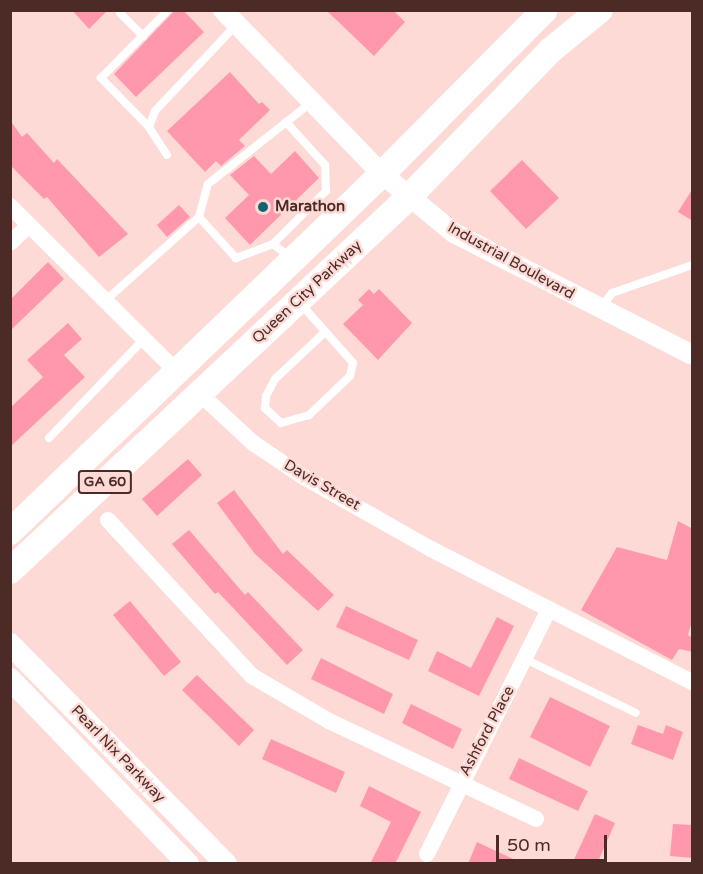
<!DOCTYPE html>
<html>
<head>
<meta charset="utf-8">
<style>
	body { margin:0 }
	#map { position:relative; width:703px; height:874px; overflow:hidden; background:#fddad5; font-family:"Varela Round",sans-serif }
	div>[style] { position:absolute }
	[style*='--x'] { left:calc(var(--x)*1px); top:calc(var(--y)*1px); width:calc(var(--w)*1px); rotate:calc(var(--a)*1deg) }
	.building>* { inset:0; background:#ff98ac }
	.service>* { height:8px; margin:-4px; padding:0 4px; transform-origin:4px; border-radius:4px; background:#fff }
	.minor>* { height:16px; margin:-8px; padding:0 8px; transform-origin:8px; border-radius:8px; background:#fff }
	.tertiary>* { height:20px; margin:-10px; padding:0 10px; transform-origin:10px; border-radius:10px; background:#fff }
	.secondary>* { height:22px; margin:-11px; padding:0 11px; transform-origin:11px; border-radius:11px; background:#fff }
	.primary>* { height:26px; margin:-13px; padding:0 13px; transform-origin:13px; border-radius:13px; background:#fff }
	.dots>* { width:16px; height:16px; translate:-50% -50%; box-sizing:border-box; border:3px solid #fddad5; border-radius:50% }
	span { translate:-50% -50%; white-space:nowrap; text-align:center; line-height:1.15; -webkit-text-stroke:5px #fddad5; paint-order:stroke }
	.shield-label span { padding:2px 4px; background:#fddad5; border:2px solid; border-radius:4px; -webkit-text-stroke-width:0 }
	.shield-label { font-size:14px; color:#4c2b27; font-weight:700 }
	.poi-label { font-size:15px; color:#4c2b27; font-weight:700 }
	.left { translate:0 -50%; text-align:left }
	.street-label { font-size:15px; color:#4c2b27 }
	.frame { position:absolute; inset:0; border:12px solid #4c2b27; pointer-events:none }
	.scale { position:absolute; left:496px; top:835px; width:111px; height:27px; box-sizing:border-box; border:3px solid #4c2b27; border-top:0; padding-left:8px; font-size:18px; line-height:21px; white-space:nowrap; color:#4c2b27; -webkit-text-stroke:4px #fddad5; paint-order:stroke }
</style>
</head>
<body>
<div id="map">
	<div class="building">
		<i style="clip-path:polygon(72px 10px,108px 10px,89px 29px)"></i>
		<i style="clip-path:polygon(175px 10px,183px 10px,204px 32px,136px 97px,114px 74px)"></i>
		<i style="clip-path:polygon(326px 10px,393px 10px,405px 22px,374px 56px)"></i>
		<i style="clip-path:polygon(230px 72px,259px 104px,262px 102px,270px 110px,239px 140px,245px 146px,221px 166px,216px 161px,205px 172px,167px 131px)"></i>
		<i style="clip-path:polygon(10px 120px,22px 137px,27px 133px,54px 163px,57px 159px,128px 234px,99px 257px,47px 197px,44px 199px,10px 165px)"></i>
		<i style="clip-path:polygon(295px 151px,319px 178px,250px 245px,225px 218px,249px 195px,230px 175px,254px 156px,271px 174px)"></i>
		<i style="clip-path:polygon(522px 160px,559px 198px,526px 229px,490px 191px)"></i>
		<i style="clip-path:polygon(693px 188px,693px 221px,678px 212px)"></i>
		<i style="clip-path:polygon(179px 205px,190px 217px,167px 237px,157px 225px)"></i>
		<i style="clip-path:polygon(48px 262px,64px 279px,10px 331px,10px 300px)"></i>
		<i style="clip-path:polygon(369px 289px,374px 294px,379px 289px,412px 323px,378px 360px,343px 324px,363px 305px,358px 300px)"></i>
		<i style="clip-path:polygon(68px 323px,82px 339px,64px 355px,85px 377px,10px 447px,10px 408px,43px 377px,27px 360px)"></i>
		<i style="clip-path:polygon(188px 459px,202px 475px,157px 516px,142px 499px)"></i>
		<i style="clip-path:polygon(234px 490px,283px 554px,287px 550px,334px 595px,318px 611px,255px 554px,217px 503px)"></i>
		<i style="clip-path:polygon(678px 521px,693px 529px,693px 618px,688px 635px,693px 638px,693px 652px,679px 649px,672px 660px,581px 610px,617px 547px,667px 560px)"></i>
		<i style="clip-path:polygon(189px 530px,245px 595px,248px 592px,303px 650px,287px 665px,218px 592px,215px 594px,172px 544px)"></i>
		<i style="clip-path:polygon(130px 601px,181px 662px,164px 676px,113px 615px)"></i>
		<i style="clip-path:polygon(346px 606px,418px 640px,409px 660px,336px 627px)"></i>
		<i style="clip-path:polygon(497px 617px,514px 626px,479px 696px,428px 671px,437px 651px,471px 668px)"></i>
		<i style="clip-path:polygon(321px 658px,393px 694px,384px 714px,311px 679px)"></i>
		<i style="clip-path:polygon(197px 675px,254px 730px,239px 746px,182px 690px)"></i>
		<i style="clip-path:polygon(550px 697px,610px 726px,590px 767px,530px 737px)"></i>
		<i style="clip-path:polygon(411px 704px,462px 729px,453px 749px,402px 723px)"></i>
		<i style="clip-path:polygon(638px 725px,663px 734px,666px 725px,683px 732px,673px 760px,631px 744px)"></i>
		<i style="clip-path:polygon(271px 739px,345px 772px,336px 793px,262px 759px)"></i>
		<i style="clip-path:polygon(519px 758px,588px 791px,578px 811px,509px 779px)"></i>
		<i style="clip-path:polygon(369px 786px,421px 812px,395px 864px,370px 864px,391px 822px,360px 806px)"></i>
		<i style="clip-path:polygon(595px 814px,615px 823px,597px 864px,572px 864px)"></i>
		<i style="clip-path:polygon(673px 824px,693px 825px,693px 858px,670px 856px)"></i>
		<i style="clip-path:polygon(477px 842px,524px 864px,468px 864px)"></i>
	</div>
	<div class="service">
		<i style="--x:120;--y:13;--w:33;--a:45"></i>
		<i style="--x:149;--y:127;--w:69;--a:-134.4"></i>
		<i style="--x:101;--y:78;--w:95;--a:-45.4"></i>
		<i style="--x:167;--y:155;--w:33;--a:-123"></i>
		<i style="--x:149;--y:127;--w:17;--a:-69"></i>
		<i style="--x:155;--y:111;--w:120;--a:-46.7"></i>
		<i style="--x:273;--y:244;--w:75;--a:-45"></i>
		<i style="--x:326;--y:191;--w:26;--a:-92"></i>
		<i style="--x:325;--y:165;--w:58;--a:-132.2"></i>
		<i style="--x:290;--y:257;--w:21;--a:-143"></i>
		<i style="--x:273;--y:244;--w:40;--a:159"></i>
		<i style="--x:236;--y:258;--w:55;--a:-132.1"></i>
		<i style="--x:199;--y:217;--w:34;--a:-75"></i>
		<i style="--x:208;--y:184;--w:132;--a:-38.3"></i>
		<i style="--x:105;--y:301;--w:126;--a:-41.8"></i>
		<i style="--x:300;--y:303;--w:80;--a:48.5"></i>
		<i style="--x:353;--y:363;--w:13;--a:103"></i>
		<i style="--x:350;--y:376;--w:57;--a:136.4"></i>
		<i style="--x:309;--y:415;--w:29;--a:164"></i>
		<i style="--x:281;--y:423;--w:22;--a:-137"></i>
		<i style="--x:265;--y:408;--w:12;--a:-85"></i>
		<i style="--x:266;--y:396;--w:19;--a:-62"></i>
		<i style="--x:275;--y:379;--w:69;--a:-43.2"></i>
		<i style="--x:600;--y:309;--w:20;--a:-53"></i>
		<i style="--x:612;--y:293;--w:85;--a:-19.3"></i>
		<i style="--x:49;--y:438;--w:137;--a:-46.2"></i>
		<i style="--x:525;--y:659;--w:123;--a:25.9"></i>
	</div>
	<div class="minor">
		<i style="--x:10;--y:206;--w:234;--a:44.8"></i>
		<i style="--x:10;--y:243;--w:26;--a:-43"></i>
		<i style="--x:198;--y:392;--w:75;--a:42.8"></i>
		<i style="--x:253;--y:443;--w:59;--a:34"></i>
		<i style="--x:302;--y:476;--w:148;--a:29.5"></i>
		<i style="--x:431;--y:549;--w:293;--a:27"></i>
		<i style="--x:108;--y:520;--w:212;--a:47.3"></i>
		<i style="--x:252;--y:676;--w:89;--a:30.3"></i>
		<i style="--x:329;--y:721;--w:229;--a:25.3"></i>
		<i style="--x:427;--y:854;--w:274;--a:-63.5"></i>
	</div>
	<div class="tertiary">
		<i style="--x:223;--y:10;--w:228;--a:45.9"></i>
		<i style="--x:382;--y:174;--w:93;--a:39.3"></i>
		<i style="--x:454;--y:233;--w:267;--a:27.1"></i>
	</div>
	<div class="secondary">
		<i style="--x:10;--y:644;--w:308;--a:45.5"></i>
		<i style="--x:10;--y:679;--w:257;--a:46.1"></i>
	</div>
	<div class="primary">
		<i style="--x:10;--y:532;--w:516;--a:-43.9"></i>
		<i style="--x:382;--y:174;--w:231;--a:-45.2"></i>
		<i style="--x:10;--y:571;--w:545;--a:-43.14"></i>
		<i style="--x:408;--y:198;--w:206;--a:-46"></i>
		<i style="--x:551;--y:50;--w:63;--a:-39.2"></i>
	</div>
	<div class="dots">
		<i style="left:263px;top:207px;background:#17636d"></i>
	</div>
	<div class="shield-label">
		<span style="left:105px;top:482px">GA 60</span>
	</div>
	<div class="poi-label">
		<span class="left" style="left:275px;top:207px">Marathon</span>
	</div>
	<div class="street-label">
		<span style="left:511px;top:261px;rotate:29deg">Industrial Boulevard</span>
		<span style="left:307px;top:292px;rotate:-43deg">Queen City Parkway</span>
		<span style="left:322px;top:485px;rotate:30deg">Davis Street</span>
		<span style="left:487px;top:731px;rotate:-62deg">Ashford Place</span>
		<span style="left:118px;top:754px;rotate:46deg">Pearl Nix Parkway</span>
	</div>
	<div class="frame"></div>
	<div class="scale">50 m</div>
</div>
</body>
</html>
